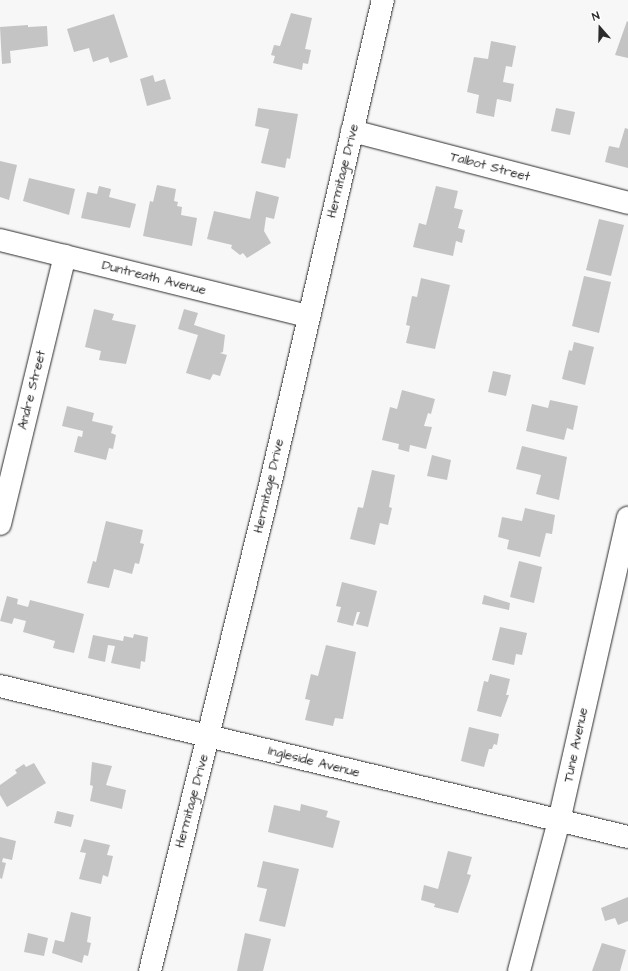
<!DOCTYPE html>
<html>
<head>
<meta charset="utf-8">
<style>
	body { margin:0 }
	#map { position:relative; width:628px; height:971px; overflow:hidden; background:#f7f7f7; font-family:"Architects Daughter",sans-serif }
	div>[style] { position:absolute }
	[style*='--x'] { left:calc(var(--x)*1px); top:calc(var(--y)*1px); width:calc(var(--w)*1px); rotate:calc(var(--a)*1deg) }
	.building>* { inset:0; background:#c4c4c4 }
	.roads { filter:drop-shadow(0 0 1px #2b2b2b) drop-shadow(0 0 1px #2b2b2b) }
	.minor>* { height:22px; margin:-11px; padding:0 11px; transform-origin:11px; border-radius:11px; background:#fff }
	span { translate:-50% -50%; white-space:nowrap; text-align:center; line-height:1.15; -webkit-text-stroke:3px #fff; paint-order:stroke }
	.street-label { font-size:13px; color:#2b2b2b }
	.north { position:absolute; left:580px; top:8px; width:40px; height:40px; -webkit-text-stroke:3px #fff; paint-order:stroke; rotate:340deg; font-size:11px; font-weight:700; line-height:16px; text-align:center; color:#2b2b2b }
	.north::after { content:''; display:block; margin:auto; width:14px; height:18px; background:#2b2b2b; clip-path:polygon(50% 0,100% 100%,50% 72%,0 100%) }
</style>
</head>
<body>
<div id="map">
	<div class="building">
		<i style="clip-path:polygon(291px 13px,312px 18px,305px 49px,311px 50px,308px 64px,303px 63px,302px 70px,273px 63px,275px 56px,271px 55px,274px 45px,280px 46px)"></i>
		<i style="clip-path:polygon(114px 14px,128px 57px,110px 63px,108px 57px,93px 62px,89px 48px,74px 52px,67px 29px)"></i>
		<i style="clip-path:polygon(627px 21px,628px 22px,628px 58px,615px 55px)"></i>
		<i style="clip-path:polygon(28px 25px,28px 27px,47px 26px,48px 46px,10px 51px,11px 63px,2px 64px,0 27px)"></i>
		<i style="clip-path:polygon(491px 41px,516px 46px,512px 67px,506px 66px,503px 82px,514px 84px,511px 102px,497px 99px,494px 117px,476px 113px,479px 95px,467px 92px,474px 57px,488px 59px)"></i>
		<i style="clip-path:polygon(153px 75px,155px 82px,165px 79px,171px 99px,147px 106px,140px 79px)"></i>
		<i style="clip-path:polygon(258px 108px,298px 114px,290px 159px,287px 158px,285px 168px,261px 163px,269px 129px,255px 126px)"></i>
		<i style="clip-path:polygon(556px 108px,575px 112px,570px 135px,551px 131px)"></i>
		<i style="clip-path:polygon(625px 128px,628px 129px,628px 168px,605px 162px,609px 146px,619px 148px)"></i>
		<i style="clip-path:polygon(0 161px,17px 165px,9px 200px,0 197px)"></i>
		<i style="clip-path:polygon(29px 178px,75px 189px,69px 215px,23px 201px)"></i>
		<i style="clip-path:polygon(157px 185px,176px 189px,174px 201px,178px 202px,177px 206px,182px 207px,181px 215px,197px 218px,192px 246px,143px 236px,150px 201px,153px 202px)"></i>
		<i style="clip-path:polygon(99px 186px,111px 189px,109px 197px,136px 204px,130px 228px,81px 218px,87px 192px,97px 194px)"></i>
		<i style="clip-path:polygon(436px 186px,458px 191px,454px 208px,463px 210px,458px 228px,465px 230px,462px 243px,456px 241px,453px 256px,413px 247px,419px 223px,426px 225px)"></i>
		<i style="clip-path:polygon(256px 191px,279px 197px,274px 219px,266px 217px,264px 231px,271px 243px,247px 258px,243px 253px,240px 255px,231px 248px,232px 245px,207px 239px,214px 211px,250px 219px)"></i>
		<i style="clip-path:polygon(599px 219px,624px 225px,611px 276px,586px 270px)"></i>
		<i style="clip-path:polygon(584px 276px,611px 282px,599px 333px,572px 326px)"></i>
		<i style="clip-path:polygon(421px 278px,450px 285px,435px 349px,406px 343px,410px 326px,406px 325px,412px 296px,417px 297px)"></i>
		<i style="clip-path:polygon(94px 309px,114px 314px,112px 320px,136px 325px,126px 364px,99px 360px,101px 351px,85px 347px)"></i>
		<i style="clip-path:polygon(184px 309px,198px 313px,194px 325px,225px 335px,223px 352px,220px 353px,227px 355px,220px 376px,213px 374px,210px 380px,186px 373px,198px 335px,178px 329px)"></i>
		<i style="clip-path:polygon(574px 342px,594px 347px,585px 385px,562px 379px,569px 350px,572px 351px)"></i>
		<i style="clip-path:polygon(493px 371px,511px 375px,506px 396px,488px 392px)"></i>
		<i style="clip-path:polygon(402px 390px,435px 399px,431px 414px,428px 413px,424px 426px,432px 427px,426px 449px,410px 445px,409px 452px,398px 449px,399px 444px,382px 440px,390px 407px,397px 409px)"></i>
		<i style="clip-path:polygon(550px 400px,578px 406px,573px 430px,567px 428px,564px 440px,526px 431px,532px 404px,548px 408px)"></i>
		<i style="clip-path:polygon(67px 406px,94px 413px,92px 421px,113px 426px,111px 433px,116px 435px,113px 449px,109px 448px,106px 460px,74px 452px,78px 436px,82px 437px,83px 431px,62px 426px)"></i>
		<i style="clip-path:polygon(522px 446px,567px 457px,559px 500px,536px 494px,541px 475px,516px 469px)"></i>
		<i style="clip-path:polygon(432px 455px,451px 460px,447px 480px,427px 476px)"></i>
		<i style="clip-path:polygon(372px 470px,395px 475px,389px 507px,392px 508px,388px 525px,380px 523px,375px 545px,350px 539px,358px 507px,363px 508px)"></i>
		<i style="clip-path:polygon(525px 508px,555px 515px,552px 534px,546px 533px,540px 557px,507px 549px,509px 540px,498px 537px,502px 517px,522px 521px)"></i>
		<i style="clip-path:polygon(106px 521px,143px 530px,140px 543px,144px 544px,139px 564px,135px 563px,132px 574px,114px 569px,109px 588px,87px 583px,93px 561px,96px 562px)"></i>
		<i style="clip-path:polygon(519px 561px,542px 567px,534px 603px,510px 597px)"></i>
		<i style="clip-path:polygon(342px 582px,377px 591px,368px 627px,356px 624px,360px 612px,357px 612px,353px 626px,337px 622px,341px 607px,336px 606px)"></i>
		<i style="clip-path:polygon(484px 595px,510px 603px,509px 610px,482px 604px)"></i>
		<i style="clip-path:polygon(7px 596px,18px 599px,17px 604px,28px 607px,30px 600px,84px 614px,74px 653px,53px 648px,55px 641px,23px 632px,26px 621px,14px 618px,12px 624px,0 621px)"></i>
		<i style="clip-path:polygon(500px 627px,527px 633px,522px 655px,516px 654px,514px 665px,492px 660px)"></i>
		<i style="clip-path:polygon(134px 634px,148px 637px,145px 662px,141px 661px,140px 669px,111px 663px,115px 646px,108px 645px,105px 662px,88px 658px,93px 635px,123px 641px,124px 636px,133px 638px)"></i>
		<i style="clip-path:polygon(326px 645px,356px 652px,343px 719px,335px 718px,333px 726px,305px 720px,310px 700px,305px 699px,311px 674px,318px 676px)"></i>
		<i style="clip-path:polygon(490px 674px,510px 679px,506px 695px,509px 695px,501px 717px,477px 711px,484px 681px,488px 682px)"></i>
		<i style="clip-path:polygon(469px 727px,499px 734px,497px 745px,494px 744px,492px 749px,489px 749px,484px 767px,461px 761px)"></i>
		<i style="clip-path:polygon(92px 762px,112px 766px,106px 785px,126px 790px,122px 809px,90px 801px,93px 786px,90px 785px)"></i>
		<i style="clip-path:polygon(34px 763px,46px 783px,7px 807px,0 795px,0 785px,17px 773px,15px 770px,24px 764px,26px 767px)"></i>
		<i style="clip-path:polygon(301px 804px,328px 811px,326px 817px,340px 821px,333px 848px,268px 832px,274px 805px,300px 811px)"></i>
		<i style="clip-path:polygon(57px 811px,74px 815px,71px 827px,54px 823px)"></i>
		<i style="clip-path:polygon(0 837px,16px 841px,12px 860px,3px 858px,2px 862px,6px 863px,2px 879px,0 878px)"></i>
		<i style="clip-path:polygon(84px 839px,110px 845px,107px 855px,113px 856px,108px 877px,103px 875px,101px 884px,79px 879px,86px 853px,80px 852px)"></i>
		<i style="clip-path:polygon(448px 851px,472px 857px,467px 874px,471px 875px,458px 913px,434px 907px,435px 904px,421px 900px,424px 885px,438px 889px)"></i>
		<i style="clip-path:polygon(263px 861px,299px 869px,285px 927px,259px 921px,267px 889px,257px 887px)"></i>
		<i style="clip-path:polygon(628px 897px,628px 921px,618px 925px,615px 918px,605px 921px,601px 908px)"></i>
		<i style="clip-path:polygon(71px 912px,91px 917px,87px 942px,91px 943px,88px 956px,84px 955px,82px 963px,52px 953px,55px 940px,64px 942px)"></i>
		<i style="clip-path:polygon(28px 933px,48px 938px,44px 956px,24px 952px)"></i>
		<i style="clip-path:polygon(245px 933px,271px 939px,263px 971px,237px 971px)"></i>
		<i style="clip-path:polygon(602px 943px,626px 950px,620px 971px,592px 971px)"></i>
	</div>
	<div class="roads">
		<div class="minor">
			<i style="--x:352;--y:131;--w:285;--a:14.6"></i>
			<i style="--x:0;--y:240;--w:317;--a:13.9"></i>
			<i style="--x:0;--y:524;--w:276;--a:-76.4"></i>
			<i style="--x:0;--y:686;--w:646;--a:13.52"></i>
			<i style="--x:150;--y:971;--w:501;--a:-76.13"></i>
			<i style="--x:270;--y:485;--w:498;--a:-76.9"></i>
			<i style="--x:519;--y:971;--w:155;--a:-75.1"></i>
			<i style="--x:559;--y:821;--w:311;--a:-77.2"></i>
		</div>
	</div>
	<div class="street-label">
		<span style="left:490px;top:167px;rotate:15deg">Talbot Street</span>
		<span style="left:343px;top:171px;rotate:-76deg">Hermitage Drive</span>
		<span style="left:154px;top:278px;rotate:14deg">Duntreath Avenue</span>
		<span style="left:32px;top:390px;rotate:-76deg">Andre Street</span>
		<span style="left:269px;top:486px;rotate:-77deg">Hermitage Drive</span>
		<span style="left:576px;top:745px;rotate:-78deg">Tune Avenue</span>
		<span style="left:314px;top:762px;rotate:14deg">Ingleside Avenue</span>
		<span style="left:192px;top:801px;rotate:-75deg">Hermitage Drive</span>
	</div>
	<div class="north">N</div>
</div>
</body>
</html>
